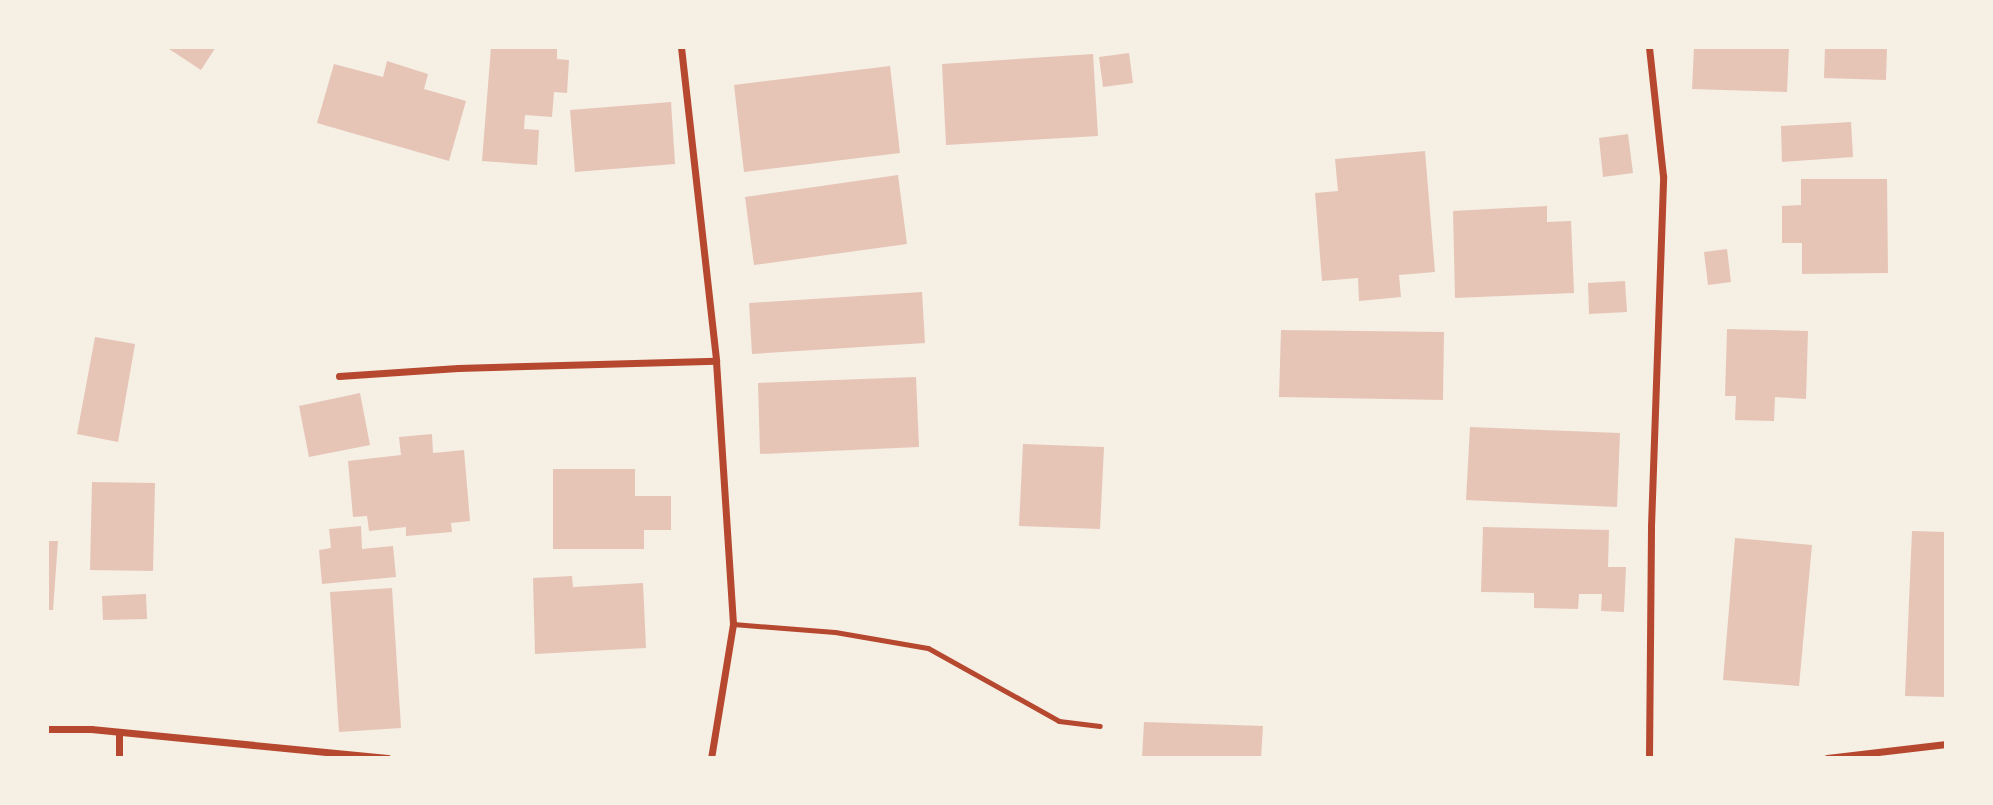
<!DOCTYPE html>
<html>
<head>
<meta charset="utf-8">
<style>
	body { margin:0 }
	#map { position:relative; width:1993px; height:805px; overflow:hidden; background:#f6efe4; font-family:Arial,sans-serif }
	div>[style] { position:absolute }
	[style*='--x'] { left:calc(var(--x)*1px); top:calc(var(--y)*1px); width:calc(var(--w)*1px); rotate:calc(var(--a)*1deg) }
	.building>* { inset:0; background:#e6c5b7 }
	.service>* { height:5px; margin:-2.5px; padding:0 2.5px; transform-origin:2.5px; border-radius:2.5px; background:#b5482f }
	.minor>* { height:7px; margin:-3.5px; padding:0 3.5px; transform-origin:3.5px; border-radius:3.5px; background:#b5482f }
	span { translate:-50% -50%; white-space:nowrap; text-align:center; line-height:1.15; -webkit-text-stroke:6px #f6efe4; paint-order:stroke }
	.frame { position:absolute; inset:0; border:49px solid #f6efe4; pointer-events:none }
</style>
</head>
<body>
<div id="map">
	<div class="building">
		<i style="clip-path:polygon(166px 47px,216px 47px,201px 70px)"></i>
		<i style="clip-path:polygon(491px 47px,557px 47px,557px 59px,569px 60px,567px 93px,554px 92px,552px 117px,525px 115px,524px 129px,539px 130px,537px 165px,482px 161px)"></i>
		<i style="clip-path:polygon(1694px 47px,1789px 47px,1787px 92px,1692px 89px)"></i>
		<i style="clip-path:polygon(1825px 47px,1887px 47px,1886px 80px,1824px 78px)"></i>
		<i style="clip-path:polygon(1129px 53px,1133px 83px,1103px 87px,1099px 57px)"></i>
		<i style="clip-path:polygon(1093px 54px,1098px 136px,946px 145px,942px 64px)"></i>
		<i style="clip-path:polygon(387px 61px,428px 74px,424px 89px,466px 101px,449px 161px,317px 123px,334px 64px,383px 77px)"></i>
		<i style="clip-path:polygon(890px 66px,900px 153px,744px 172px,734px 85px)"></i>
		<i style="clip-path:polygon(671px 102px,675px 164px,575px 172px,570px 110px)"></i>
		<i style="clip-path:polygon(1851px 122px,1853px 157px,1782px 162px,1781px 126px)"></i>
		<i style="clip-path:polygon(1628px 134px,1633px 173px,1603px 177px,1599px 138px)"></i>
		<i style="clip-path:polygon(1425px 151px,1435px 272px,1399px 275px,1401px 297px,1359px 301px,1358px 278px,1322px 281px,1315px 193px,1338px 191px,1335px 159px)"></i>
		<i style="clip-path:polygon(898px 175px,907px 244px,754px 265px,745px 197px)"></i>
		<i style="clip-path:polygon(1801px 179px,1887px 179px,1888px 273px,1802px 274px,1802px 243px,1782px 243px,1782px 206px,1801px 205px)"></i>
		<i style="clip-path:polygon(1547px 206px,1547px 222px,1571px 221px,1574px 293px,1455px 298px,1453px 211px)"></i>
		<i style="clip-path:polygon(1727px 249px,1731px 282px,1708px 285px,1704px 252px)"></i>
		<i style="clip-path:polygon(1625px 281px,1627px 312px,1589px 314px,1588px 283px)"></i>
		<i style="clip-path:polygon(922px 292px,925px 343px,752px 354px,749px 303px)"></i>
		<i style="clip-path:polygon(1727px 329px,1808px 331px,1806px 399px,1775px 397px,1774px 421px,1735px 420px,1736px 396px,1725px 396px)"></i>
		<i style="clip-path:polygon(1281px 330px,1444px 332px,1443px 400px,1279px 397px)"></i>
		<i style="clip-path:polygon(95px 337px,135px 344px,118px 442px,77px 434px)"></i>
		<i style="clip-path:polygon(916px 377px,919px 447px,760px 454px,758px 383px)"></i>
		<i style="clip-path:polygon(360px 393px,370px 445px,309px 457px,299px 406px)"></i>
		<i style="clip-path:polygon(1470px 427px,1620px 433px,1617px 507px,1466px 500px)"></i>
		<i style="clip-path:polygon(432px 434px,433px 453px,464px 450px,470px 521px,451px 523px,452px 532px,406px 536px,406px 527px,369px 531px,367px 516px,353px 517px,348px 461px,401px 455px,399px 437px)"></i>
		<i style="clip-path:polygon(1023px 444px,1104px 447px,1100px 529px,1019px 526px)"></i>
		<i style="clip-path:polygon(553px 469px,635px 469px,635px 496px,671px 496px,671px 530px,644px 530px,644px 549px,553px 549px)"></i>
		<i style="clip-path:polygon(92px 482px,155px 483px,153px 571px,90px 570px)"></i>
		<i style="clip-path:polygon(361px 526px,362px 549px,393px 546px,396px 577px,322px 584px,319px 550px,331px 548px,329px 529px)"></i>
		<i style="clip-path:polygon(1483px 527px,1609px 530px,1608px 567px,1626px 567px,1624px 612px,1601px 611px,1602px 594px,1579px 594px,1578px 609px,1534px 608px,1534px 593px,1481px 592px)"></i>
		<i style="clip-path:polygon(1912px 531px,1946px 532px,1946px 697px,1905px 696px)"></i>
		<i style="clip-path:polygon(1735px 538px,1812px 545px,1799px 686px,1723px 680px)"></i>
		<i style="clip-path:polygon(47px 541px,58px 541px,53px 610px,47px 610px)"></i>
		<i style="clip-path:polygon(572px 576px,573px 587px,643px 583px,646px 648px,535px 654px,533px 578px)"></i>
		<i style="clip-path:polygon(392px 588px,401px 728px,339px 732px,330px 592px)"></i>
		<i style="clip-path:polygon(146px 594px,147px 619px,103px 620px,102px 596px)"></i>
		<i style="clip-path:polygon(1144px 722px,1263px 726px,1261px 758px,1142px 758px)"></i>
	</div>
	<div class="service">
		<i style="--x:733;--y:624;--w:102;--a:4.5"></i>
		<i style="--x:835;--y:632;--w:94;--a:9.8"></i>
		<i style="--x:928;--y:648;--w:150;--a:29.1"></i>
		<i style="--x:1059;--y:721;--w:41;--a:7"></i>
	</div>
	<div class="minor">
		<i style="--x:681;--y:47;--w:316;--a:83.6"></i>
		<i style="--x:716;--y:361;--w:264;--a:86.3"></i>
		<i style="--x:733;--y:624;--w:136;--a:99.3"></i>
		<i style="--x:339;--y:376;--w:119;--a:-3.8"></i>
		<i style="--x:458;--y:368;--w:258;--a:-1.6"></i>
		<i style="--x:47;--y:729;--w:44;--a:0"></i>
		<i style="--x:91;--y:729;--w:298;--a:5.6"></i>
		<i style="--x:119;--y:758;--w:26;--a:-90"></i>
		<i style="--x:1649;--y:758;--w:232;--a:-89.5"></i>
		<i style="--x:1651;--y:526;--w:350;--a:-88"></i>
		<i style="--x:1663;--y:176;--w:130;--a:-96.2"></i>
		<i style="--x:1827;--y:758;--w:120;--a:-6.7"></i>
	</div>
	<div class="frame"></div>
</div>
</body>
</html>
